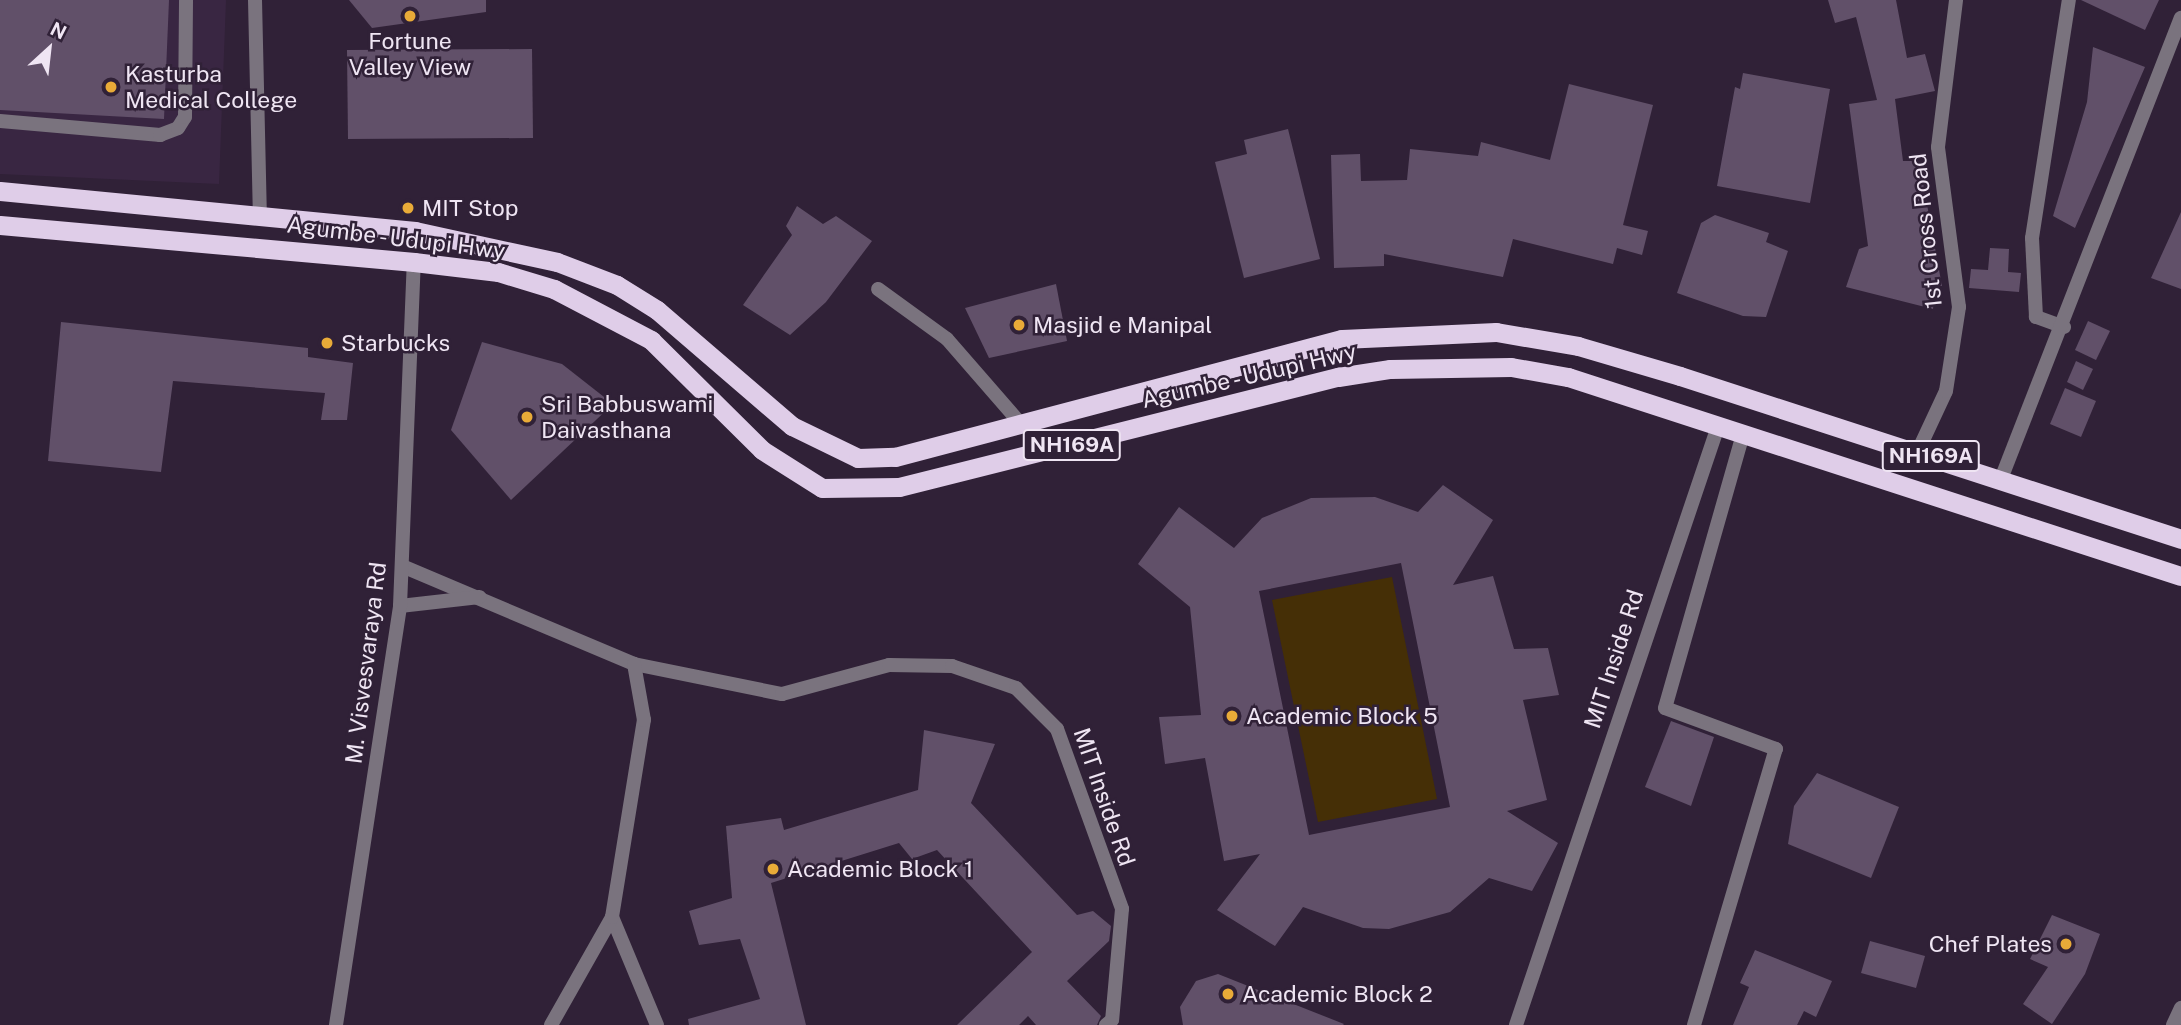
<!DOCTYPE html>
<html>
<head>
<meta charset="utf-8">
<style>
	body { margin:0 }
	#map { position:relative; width:2181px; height:1025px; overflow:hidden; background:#302137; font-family:"Public Sans",sans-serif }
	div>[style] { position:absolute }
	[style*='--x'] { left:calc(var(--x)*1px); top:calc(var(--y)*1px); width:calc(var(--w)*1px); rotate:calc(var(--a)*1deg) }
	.built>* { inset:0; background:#392642 }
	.green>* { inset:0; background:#452f06 }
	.building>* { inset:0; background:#615069 }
	.minor>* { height:14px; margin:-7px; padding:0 7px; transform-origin:7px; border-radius:7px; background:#7a737e }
	.tertiary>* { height:14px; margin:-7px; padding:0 7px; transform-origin:7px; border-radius:7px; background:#7a737e }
	.trunk>* { height:19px; margin:-9.5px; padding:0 9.5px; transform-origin:9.5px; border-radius:9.5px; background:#dfcde8 }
	.dots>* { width:19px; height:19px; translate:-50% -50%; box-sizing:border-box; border:4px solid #302137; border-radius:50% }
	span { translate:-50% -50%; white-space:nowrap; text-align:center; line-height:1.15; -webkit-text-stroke:5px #302137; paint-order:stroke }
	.shield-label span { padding:2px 5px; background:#302137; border:2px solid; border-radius:5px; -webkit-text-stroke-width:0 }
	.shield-label { font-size:21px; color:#efe5f3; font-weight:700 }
	.poi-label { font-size:23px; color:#efe5f3 }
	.left { translate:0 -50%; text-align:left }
	.right { translate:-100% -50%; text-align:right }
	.street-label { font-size:23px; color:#efe5f3 }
	.north { position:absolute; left:14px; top:14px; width:70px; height:70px; -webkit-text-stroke:5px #302137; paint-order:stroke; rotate:27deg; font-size:19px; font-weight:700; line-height:28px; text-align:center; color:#efe5f3 }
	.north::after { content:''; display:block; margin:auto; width:24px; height:32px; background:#efe5f3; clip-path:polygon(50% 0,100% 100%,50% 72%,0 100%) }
</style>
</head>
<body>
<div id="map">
	<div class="built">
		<i style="clip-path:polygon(0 0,226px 0,219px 184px,0 174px)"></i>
	</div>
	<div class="green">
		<i style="clip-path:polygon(1392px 577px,1437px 799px,1318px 822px,1272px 600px)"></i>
	</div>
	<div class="building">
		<i style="clip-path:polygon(0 0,169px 0,164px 119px,0 110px)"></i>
		<i style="clip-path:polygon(349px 0,486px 0,486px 12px,372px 28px)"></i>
		<i style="clip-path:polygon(1828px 0,1896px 0,1907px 58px,1925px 54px,1935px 91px,1895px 99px,1903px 161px,1919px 161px,1942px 286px,1935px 285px,1933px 309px,1846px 287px,1859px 249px,1868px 246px,1849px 104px,1877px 100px,1856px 17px,1835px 23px)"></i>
		<i style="clip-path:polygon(2081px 0,2159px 0,2145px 30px)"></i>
		<i style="clip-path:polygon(2093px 47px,2145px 67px,2075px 228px,2053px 216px,2087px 102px)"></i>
		<i style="clip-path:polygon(532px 49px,533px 138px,348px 139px,347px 50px)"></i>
		<i style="clip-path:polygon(1743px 73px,1830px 89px,1810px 203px,1717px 186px,1735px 87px,1740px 89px)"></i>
		<i style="clip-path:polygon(1569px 84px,1653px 105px,1623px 225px,1648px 231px,1642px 255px,1617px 248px,1613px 264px,1513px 239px,1503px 277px,1384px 254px,1384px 266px,1334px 268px,1331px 155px,1360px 154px,1361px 181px,1407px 180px,1410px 149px,1478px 156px,1481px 142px,1550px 160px)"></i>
		<i style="clip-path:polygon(1288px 129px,1320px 259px,1244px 278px,1215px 162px,1247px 154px,1244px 140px)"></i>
		<i style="clip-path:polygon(797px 206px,823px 224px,836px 216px,872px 241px,826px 302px,790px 335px,743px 305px,792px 235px,786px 226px)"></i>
		<i style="clip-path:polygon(2181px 212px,2181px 289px,2151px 278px)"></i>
		<i style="clip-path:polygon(1715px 215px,1769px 233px,1766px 242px,1788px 251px,1766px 317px,1743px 316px,1677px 293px,1701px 223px)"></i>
		<i style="clip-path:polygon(1990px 248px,2009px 249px,2008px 272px,2021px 273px,2019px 292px,1969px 288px,1971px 269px,1988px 270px)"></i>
		<i style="clip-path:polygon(1056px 284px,1067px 341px,989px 358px,965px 308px)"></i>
		<i style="clip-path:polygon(2088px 321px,2110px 331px,2096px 360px,2075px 350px)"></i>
		<i style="clip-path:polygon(61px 322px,308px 348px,308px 357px,353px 363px,347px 420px,321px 420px,325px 393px,173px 381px,161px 472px,48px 461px)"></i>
		<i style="clip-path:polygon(482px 342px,562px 364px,613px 404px,511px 500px,451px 430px)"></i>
		<i style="clip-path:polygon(2076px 361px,2093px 369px,2083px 390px,2067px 382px)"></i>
		<i style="clip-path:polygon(2065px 388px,2096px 401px,2081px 437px,2050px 424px)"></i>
		<i style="clip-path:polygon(evenodd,1443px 485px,1493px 520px,1453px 585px,1493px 576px,1514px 649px,1548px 648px,1559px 695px,1523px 700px,1547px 800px,1507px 811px,1558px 843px,1532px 891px,1489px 878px,1450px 912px,1389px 929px,1363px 928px,1303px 907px,1275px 946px,1217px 910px,1260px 854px,1224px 861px,1205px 758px,1165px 764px,1159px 717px,1201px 715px,1190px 607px,1138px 564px,1179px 507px,1234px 548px,1262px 518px,1311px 498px,1375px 497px,1418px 512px,1443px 485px,1401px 563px,1450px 807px,1309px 835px,1259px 591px,1401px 563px)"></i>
		<i style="clip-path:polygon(1671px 721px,1714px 737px,1691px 806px,1645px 787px)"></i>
		<i style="clip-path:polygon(924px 730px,995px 744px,971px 803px,1077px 915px,1093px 911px,1111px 926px,1109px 941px,1067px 981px,1101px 1016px,1097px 1025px,1036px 1025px,1028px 1016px,1019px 1025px,957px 1025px,1032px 952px,937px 850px,912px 859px,899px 843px,771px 883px,806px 1025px,689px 1025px,688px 1019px,760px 999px,740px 939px,699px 945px,689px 911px,732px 898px,726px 826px,781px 818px,784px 830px,918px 790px)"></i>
		<i style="clip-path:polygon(1817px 773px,1899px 807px,1871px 878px,1788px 844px,1794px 806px)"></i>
		<i style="clip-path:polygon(2052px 915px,2100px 934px,2085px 974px,2052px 1024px,2023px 1004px,2048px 967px,2030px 959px)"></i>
		<i style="clip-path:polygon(1870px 941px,1925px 956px,1916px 988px,1861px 973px)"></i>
		<i style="clip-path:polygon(1755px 950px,1832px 981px,1816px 1017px,1804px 1011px,1797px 1025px,1733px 1025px,1749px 987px,1740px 983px)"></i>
		<i style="clip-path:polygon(1218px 974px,1344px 1024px,1343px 1025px,1183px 1025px,1180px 1007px,1196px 981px)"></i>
	</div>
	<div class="minor">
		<i style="--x:0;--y:121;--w:161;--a:5"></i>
		<i style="--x:160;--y:135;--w:19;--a:-21"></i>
		<i style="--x:178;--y:128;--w:13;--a:-58"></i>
		<i style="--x:185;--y:117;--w:117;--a:-89.5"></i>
		<i style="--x:878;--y:289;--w:85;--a:35.9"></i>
		<i style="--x:947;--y:339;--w:113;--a:49"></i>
		<i style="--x:2064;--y:327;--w:30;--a:-160"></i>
		<i style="--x:2036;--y:317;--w:79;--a:-92.9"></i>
		<i style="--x:2032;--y:238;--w:241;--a:-81.2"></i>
		<i style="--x:1918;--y:451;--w:66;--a:-65"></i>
		<i style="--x:1946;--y:391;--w:85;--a:-81.2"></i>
		<i style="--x:1959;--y:307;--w:161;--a:-97.5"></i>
		<i style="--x:1938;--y:147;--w:148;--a:-83"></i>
		<i style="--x:402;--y:566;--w:252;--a:22.9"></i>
		<i style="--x:634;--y:664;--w:151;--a:11.5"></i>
		<i style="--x:782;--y:694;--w:111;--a:-15.2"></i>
		<i style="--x:889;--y:665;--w:63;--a:0.9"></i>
		<i style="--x:952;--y:666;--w:68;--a:19"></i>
		<i style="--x:1016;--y:688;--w:58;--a:45"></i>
		<i style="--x:1057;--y:729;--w:191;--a:70.1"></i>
		<i style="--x:1122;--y:909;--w:111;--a:95.1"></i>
		<i style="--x:1112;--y:1020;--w:8;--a:140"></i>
		<i style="--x:400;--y:606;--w:80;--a:-6.5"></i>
		<i style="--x:612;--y:917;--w:117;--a:67.4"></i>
		<i style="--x:551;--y:1025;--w:124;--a:-60.5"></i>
		<i style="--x:612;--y:917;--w:200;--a:-80.8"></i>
		<i style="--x:644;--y:720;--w:57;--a:-100.1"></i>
		<i style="--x:1516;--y:1025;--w:632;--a:-71.36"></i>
		<i style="--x:1694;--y:1025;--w:288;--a:-73.5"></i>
		<i style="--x:1776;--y:749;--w:118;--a:-159.7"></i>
		<i style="--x:1665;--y:708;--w:285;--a:-74.1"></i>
		<i style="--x:2173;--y:1025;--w:19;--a:-65"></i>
	</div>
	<div class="tertiary">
		<i style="--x:255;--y:0;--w:215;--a:88.7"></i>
		<i style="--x:2001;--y:479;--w:495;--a:-68.7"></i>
		<i style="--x:336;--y:1025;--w:424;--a:-81.3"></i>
		<i style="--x:400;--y:606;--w:344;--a:-87.7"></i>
	</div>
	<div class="trunk">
		<i style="--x:0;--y:191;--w:417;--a:5.5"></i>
		<i style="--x:415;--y:231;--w:145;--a:12.3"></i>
		<i style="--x:557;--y:262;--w:64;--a:21"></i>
		<i style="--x:617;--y:285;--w:47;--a:32"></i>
		<i style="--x:657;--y:310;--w:178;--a:40.7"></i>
		<i style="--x:792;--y:426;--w:73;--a:25.9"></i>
		<i style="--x:858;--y:458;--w:37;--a:-2"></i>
		<i style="--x:895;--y:457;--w:462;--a:-14.8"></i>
		<i style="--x:1342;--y:339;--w:154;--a:-2.6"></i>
		<i style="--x:1496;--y:332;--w:83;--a:9.7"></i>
		<i style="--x:1578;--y:346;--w:106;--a:16.4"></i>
		<i style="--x:1680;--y:376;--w:527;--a:18.02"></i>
		<i style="--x:0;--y:225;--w:416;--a:5.1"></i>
		<i style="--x:414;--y:262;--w:85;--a:6.8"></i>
		<i style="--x:498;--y:272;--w:59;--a:16.9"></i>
		<i style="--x:554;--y:289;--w:110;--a:27.7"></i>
		<i style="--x:651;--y:340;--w:156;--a:44.7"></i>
		<i style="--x:762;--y:450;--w:71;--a:32.3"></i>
		<i style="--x:822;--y:488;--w:77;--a:-0.7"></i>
		<i style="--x:899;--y:487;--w:453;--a:-14.1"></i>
		<i style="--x:1338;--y:377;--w:53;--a:-8.7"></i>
		<i style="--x:1390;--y:369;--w:121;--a:-0.9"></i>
		<i style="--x:1511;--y:367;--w:58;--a:10"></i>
		<i style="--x:1568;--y:377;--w:644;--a:17.99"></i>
	</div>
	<div class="dots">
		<i style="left:410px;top:16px;background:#e9ab38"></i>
		<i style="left:111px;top:87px;background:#e9ab38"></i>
		<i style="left:408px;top:208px;background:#e9ab38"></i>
		<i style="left:1019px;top:325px;background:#e9ab38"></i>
		<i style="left:327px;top:343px;background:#e9ab38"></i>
		<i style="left:527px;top:417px;background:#e9ab38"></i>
		<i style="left:1232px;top:716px;background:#e9ab38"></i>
		<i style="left:773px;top:869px;background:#e9ab38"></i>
		<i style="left:2066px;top:944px;background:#e9ab38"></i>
		<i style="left:1228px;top:994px;background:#e9ab38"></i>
	</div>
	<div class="shield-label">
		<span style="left:1072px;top:445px">NH169A</span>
		<span style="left:1931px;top:456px">NH169A</span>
	</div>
	<div class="poi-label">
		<span style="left:410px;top:54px">Fortune<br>Valley View</span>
		<span class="left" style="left:125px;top:87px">Kasturba<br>Medical College</span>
		<span class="left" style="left:422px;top:208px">MIT Stop</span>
		<span class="left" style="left:1033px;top:325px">Masjid e Manipal</span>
		<span class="left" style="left:341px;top:343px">Starbucks</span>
		<span class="left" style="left:541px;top:417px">Sri Babbuswami<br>Daivasthana</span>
		<span class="left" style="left:1246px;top:716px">Academic Block 5</span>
		<span class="left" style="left:787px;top:869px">Academic Block 1</span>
		<span class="right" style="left:2052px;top:944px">Chef Plates</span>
		<span class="left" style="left:1242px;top:994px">Academic Block 2</span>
	</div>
	<div class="street-label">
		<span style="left:1926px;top:231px;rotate:-96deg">1st Cross Road</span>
		<span style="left:396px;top:238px;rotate:7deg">Agumbe - Udupi Hwy</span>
		<span style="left:1249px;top:376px;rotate:-13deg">Agumbe - Udupi Hwy</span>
		<span style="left:1614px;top:659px;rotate:-72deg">MIT Inside Rd</span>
		<span style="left:366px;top:663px;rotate:-83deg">M. Visvesvaraya Rd</span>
		<span style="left:1104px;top:797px;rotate:71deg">MIT Inside Rd</span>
	</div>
	<div class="north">N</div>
</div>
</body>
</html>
